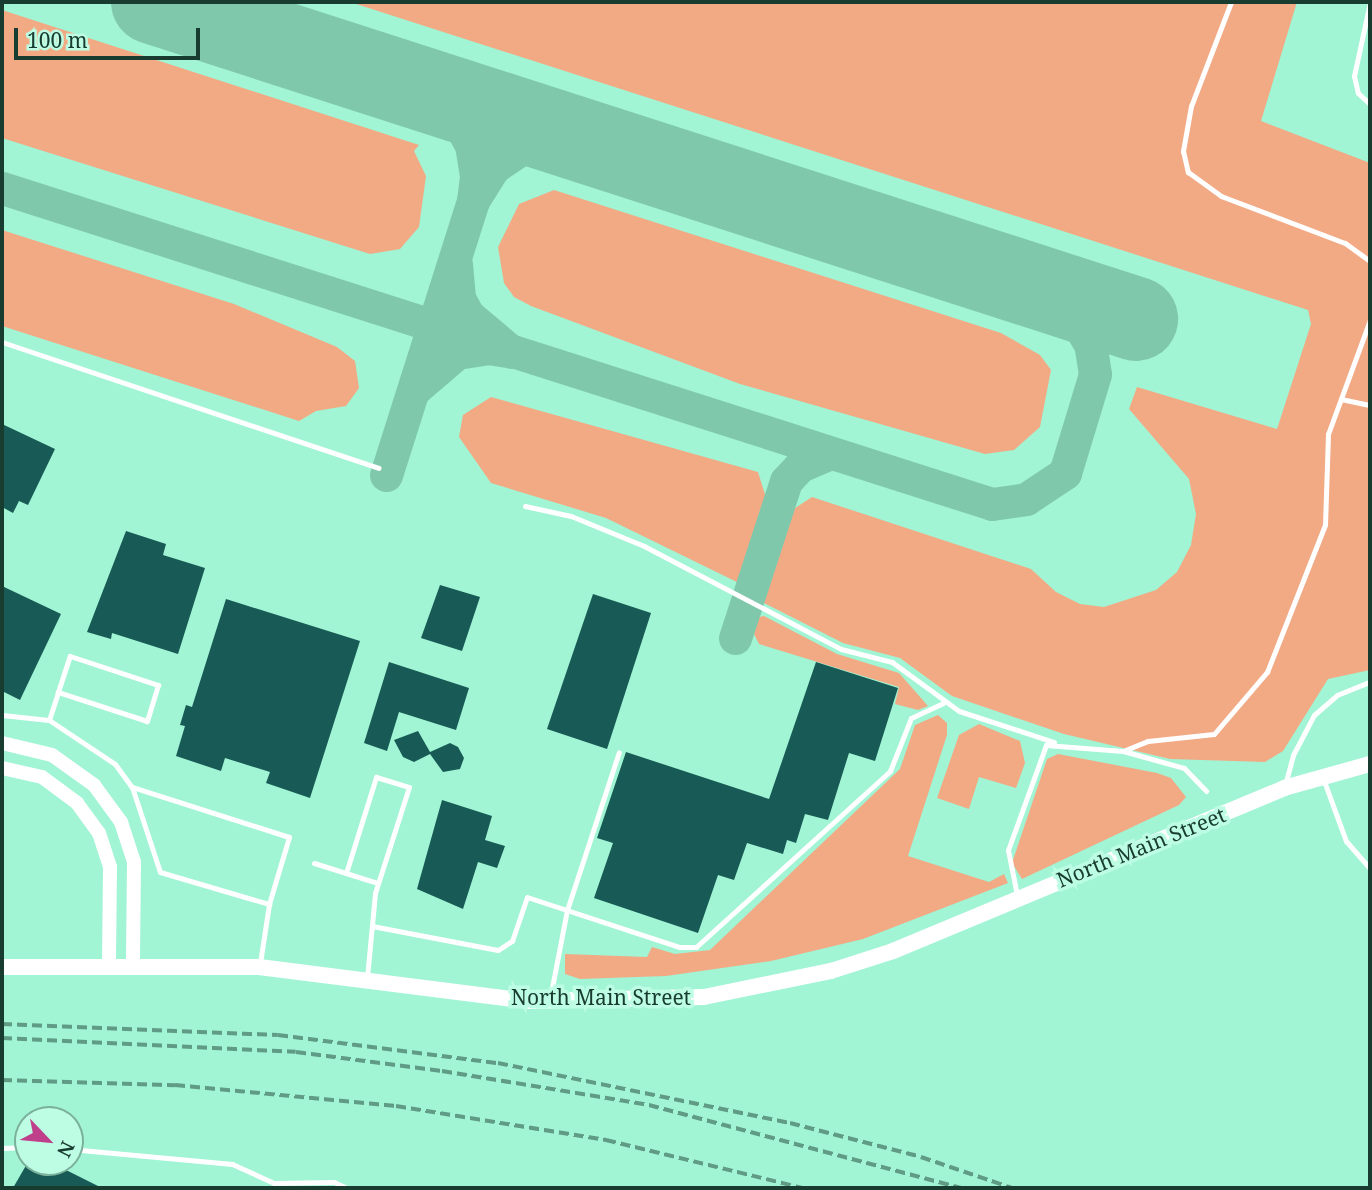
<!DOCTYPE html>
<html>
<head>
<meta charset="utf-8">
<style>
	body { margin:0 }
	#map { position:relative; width:1372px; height:1190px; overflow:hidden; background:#a1f4d4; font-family:"Noto Serif",serif }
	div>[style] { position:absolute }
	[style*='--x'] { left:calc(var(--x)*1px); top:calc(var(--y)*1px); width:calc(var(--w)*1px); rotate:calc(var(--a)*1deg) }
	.green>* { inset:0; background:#f2aa85 }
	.taxiway>* { height:33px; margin:-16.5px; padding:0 16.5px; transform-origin:16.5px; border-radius:16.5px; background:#80c8ac }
	.runway>* { height:84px; margin:-42px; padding:0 42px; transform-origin:42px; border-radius:42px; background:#80c8ac }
	.building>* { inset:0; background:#185a55 }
	.service>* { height:5px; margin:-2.5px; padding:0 2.5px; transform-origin:2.5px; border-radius:2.5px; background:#fff }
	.secondary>* { height:14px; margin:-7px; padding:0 7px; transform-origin:7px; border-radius:7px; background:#fff }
	.primary>* { height:16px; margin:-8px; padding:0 8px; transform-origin:8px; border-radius:8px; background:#fff }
	.rail>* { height:3.5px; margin-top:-1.75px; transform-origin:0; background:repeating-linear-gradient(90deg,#5f9b85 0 10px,transparent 0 15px) }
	span { translate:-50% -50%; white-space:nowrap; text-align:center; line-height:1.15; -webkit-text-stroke:7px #bcfde3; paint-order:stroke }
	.street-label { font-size:21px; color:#193c30 }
	.frame { position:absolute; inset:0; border:4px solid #193c30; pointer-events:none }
	.north { position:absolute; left:14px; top:1106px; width:70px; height:70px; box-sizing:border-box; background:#bcfde3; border:2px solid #7bb09b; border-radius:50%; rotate:116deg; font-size:19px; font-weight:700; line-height:28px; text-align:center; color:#193c30 }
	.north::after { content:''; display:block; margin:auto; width:24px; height:32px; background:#bf3f8a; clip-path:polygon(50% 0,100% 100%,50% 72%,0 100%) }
	.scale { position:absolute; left:14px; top:28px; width:186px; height:32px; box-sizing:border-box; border:4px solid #193c30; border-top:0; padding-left:9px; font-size:21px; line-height:24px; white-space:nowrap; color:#193c30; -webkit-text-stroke:5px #bcfde3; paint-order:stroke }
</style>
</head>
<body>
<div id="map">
	<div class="green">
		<i style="clip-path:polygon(350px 2px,1297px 2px,1261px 121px,1370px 163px,1370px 670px,1328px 679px,1283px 751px,1265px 762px,1170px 759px,1064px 734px,952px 696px,900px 658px,843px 643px,758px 600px,786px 514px,812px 497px,1031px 569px,1056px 592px,1080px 604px,1104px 607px,1156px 590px,1177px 572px,1191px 545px,1196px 514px,1189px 479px,1129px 409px,1137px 387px,1277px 429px,1311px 324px,1308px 310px)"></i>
		<i style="clip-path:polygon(2px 10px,419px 145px,414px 151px,426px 176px,419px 227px,400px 249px,370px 254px,2px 138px)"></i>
		<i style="clip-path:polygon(554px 190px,1001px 333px,1040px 355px,1051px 370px,1040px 427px,1014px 450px,985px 454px,740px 384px,531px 306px,514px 297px,504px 283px,498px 247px,519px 204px)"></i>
		<i style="clip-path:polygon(2px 230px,234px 304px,337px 347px,355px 361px,359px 388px,346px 406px,316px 411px,299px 421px,2px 326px)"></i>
		<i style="clip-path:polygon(491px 397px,758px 472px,768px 504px,743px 585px,606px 518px,491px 483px,459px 437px,463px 415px)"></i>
		<i style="clip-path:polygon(764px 616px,837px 654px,899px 673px,928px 706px,918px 710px,895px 704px,899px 687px,759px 644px,750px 626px,754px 618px)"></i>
		<i style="clip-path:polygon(938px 715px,947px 723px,947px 735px,908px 856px,989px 882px,1004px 874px,1008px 883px,863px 939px,771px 961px,666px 976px,580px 979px,565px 974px,565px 954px,647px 957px,652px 947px,675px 954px,710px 950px,900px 769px,915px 725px)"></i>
		<i style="clip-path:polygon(979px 724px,1020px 741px,1025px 763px,1016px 788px,979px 777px,969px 809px,937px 798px,959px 735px)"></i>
		<i style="clip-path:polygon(1058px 754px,1157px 773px,1171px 778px,1186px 797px,1179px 805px,1022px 879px,1012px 863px,1047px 759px)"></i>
	</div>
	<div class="taxiway">
		<i style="--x:2;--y:188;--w:1039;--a:17.7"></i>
		<i style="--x:992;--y:504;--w:34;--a:-8"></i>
		<i style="--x:1026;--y:499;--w:47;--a:-33.7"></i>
		<i style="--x:1065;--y:473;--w:103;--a:-73.1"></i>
		<i style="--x:1095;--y:374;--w:30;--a:-99"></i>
		<i style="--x:1090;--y:344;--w:17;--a:-121"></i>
		<i style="--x:1081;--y:329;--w:91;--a:-145.3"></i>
		<i style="--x:474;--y:199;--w:36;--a:-58"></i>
		<i style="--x:493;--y:168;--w:41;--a:-34.1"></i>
		<i style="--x:527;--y:145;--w:35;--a:-12"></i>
		<i style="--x:561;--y:138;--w:35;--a:12"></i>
		<i style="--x:415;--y:389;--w:55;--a:-40.6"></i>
		<i style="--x:457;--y:353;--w:31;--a:-9"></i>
		<i style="--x:488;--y:348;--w:24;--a:9"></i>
		<i style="--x:512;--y:352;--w:57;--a:-139.9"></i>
		<i style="--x:468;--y:315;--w:19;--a:-118"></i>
		<i style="--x:459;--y:298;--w:34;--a:-95"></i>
		<i style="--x:386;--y:475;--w:287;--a:-72.4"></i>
		<i style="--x:473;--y:201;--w:25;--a:-83"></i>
		<i style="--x:476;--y:176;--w:31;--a:-99"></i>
		<i style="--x:471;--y:145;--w:41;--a:-119.1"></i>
		<i style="--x:451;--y:109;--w:32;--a:-141"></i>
		<i style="--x:426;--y:89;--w:24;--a:-163"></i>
		<i style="--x:735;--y:638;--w:165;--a:-72"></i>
		<i style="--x:786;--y:481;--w:21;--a:-47"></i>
		<i style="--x:800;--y:466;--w:33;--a:-23"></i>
	</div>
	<div class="runway">
		<i style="--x:153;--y:2;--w:1033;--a:17.87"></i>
	</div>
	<div class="building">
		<i style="clip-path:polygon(2px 424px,55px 449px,28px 505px,19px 501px,13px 513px,2px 507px)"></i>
		<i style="clip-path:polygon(126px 531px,166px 544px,163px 555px,205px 568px,178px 654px,112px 633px,111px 639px,87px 632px)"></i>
		<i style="clip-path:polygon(440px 585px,480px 597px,462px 651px,421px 638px)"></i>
		<i style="clip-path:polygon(2px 586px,61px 614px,20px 700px,2px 691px)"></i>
		<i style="clip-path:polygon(593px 594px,651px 613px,607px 749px,547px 729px)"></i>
		<i style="clip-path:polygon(226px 599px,360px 641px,310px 798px,266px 783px,270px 772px,225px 758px,221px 771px,176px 756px,185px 726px,180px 725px,186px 705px,192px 707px)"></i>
		<i style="clip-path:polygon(389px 662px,469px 688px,456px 730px,399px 712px,387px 751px,364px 743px)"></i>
		<i style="clip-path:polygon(816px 662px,898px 688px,875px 761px,849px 753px,828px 820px,805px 814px,796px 843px,787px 840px,783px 854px,747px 843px,734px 880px,718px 875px,698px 933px,594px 898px,613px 843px,597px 838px,626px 752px,769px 799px)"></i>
		<i style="clip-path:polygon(418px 731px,430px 752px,450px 743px,458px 747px,464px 758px,460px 769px,443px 772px,430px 754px,414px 762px,403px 757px,394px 740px)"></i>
		<i style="clip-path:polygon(442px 800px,492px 816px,485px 840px,505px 846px,497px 868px,478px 862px,463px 909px,417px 889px)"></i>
		<i style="clip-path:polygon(28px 1162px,50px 1162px,102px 1188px,13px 1188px)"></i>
	</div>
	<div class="service">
		<i style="--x:1231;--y:2;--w:111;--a:111"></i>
		<i style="--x:1191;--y:106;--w:46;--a:100.1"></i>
		<i style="--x:1183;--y:151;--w:22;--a:77"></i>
		<i style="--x:1188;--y:172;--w:41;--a:36"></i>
		<i style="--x:1221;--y:196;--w:133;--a:20.8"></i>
		<i style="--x:1345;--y:243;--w:31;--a:36"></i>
		<i style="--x:1370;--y:2;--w:76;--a:102.2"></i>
		<i style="--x:1354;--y:76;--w:17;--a:77"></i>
		<i style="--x:1358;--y:93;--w:16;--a:43"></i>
		<i style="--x:2;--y:342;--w:397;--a:18.5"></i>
		<i style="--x:1341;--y:399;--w:30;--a:12"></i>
		<i style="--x:525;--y:506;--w:47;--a:12.3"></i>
		<i style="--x:571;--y:516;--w:79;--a:22.3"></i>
		<i style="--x:644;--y:546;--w:222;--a:27.6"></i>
		<i style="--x:841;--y:649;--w:53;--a:14.3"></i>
		<i style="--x:892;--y:662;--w:83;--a:36.2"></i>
		<i style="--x:959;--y:711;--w:100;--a:18.1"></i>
		<i style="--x:2;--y:715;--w:47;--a:6.1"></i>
		<i style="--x:49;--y:720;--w:79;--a:33.7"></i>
		<i style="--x:115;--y:764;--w:29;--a:54"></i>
		<i style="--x:132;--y:787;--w:89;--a:71.8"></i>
		<i style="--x:160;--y:872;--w:114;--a:16.4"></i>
		<i style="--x:269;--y:904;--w:70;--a:-73.4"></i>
		<i style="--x:289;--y:837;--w:165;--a:-162.3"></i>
		<i style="--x:49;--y:720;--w:29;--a:-72"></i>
		<i style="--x:58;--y:692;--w:38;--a:-72"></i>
		<i style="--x:70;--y:656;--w:93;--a:18.2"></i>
		<i style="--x:158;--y:685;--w:38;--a:107"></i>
		<i style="--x:147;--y:721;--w:94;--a:-162"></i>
		<i style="--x:1123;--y:751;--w:63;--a:15.6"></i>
		<i style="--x:1184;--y:768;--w:32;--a:46"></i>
		<i style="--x:1324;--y:781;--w:64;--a:69.9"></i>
		<i style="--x:1346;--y:841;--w:37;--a:49"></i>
		<i style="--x:1285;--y:785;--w:31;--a:-75"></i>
		<i style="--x:1293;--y:755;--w:45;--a:-62.3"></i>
		<i style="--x:1314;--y:715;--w:30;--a:-41"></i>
		<i style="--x:1337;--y:695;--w:35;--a:-22"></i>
		<i style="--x:314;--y:863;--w:67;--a:17.4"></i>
		<i style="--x:346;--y:873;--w:101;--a:-72.6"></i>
		<i style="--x:376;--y:777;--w:34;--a:17"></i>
		<i style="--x:409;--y:787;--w:111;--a:107.8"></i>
		<i style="--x:375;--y:893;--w:85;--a:95.4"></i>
		<i style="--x:1017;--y:895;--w:46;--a:-101.3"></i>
		<i style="--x:1008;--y:850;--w:112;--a:-70.1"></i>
		<i style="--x:1046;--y:745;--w:77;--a:4.5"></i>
		<i style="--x:1123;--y:751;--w:27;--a:-22"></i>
		<i style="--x:1148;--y:741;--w:66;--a:-6.1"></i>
		<i style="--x:1214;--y:734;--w:82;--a:-49.5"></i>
		<i style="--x:1267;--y:672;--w:158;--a:-68.5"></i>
		<i style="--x:1325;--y:525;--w:91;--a:-88.1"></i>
		<i style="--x:1328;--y:434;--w:121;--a:-69.8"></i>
		<i style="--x:372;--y:926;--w:128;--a:10.8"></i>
		<i style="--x:498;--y:950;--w:17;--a:-33"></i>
		<i style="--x:512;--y:941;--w:46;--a:-71.2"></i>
		<i style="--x:527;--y:897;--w:160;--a:18.2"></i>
		<i style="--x:679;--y:947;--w:17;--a:0"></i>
		<i style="--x:696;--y:947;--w:262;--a:-42.2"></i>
		<i style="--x:890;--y:771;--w:57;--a:-68.4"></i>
		<i style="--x:911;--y:718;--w:35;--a:-25"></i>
		<i style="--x:260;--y:963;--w:60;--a:-81.3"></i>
		<i style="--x:550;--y:998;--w:90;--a:-79.1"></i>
		<i style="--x:567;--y:910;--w:166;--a:-71.8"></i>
		<i style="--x:2;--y:1148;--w:26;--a:-2"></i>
		<i style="--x:70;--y:1149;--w:163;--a:5.3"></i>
		<i style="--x:232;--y:1164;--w:46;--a:24.3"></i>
		<i style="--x:274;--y:1183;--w:60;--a:-1"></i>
		<i style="--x:334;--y:1182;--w:14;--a:25"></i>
	</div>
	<div class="secondary">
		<i style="--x:2;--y:743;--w:51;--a:13.5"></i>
		<i style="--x:52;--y:755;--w:52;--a:35.5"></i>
		<i style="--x:94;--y:785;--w:46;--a:53.9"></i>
		<i style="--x:121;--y:822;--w:42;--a:72"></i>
		<i style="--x:134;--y:862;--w:104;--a:90.6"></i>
		<i style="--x:2;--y:768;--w:41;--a:12.7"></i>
		<i style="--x:42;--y:777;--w:44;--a:36.6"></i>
		<i style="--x:77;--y:803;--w:37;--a:54"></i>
		<i style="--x:99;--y:833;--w:36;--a:72"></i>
		<i style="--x:110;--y:867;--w:99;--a:90.6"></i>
	</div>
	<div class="primary">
		<i style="--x:2;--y:967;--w:257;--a:0"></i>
		<i style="--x:259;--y:967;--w:270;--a:7.2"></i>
		<i style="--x:527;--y:1001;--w:177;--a:-1.3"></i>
		<i style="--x:704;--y:997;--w:130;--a:-11.6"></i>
		<i style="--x:831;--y:971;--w:65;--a:-17.9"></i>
		<i style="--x:893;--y:951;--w:424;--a:-22.6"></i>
		<i style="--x:1284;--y:788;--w:89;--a:-15.6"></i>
	</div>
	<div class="rail">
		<i style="--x:2;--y:1024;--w:276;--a:2.3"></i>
		<i style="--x:278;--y:1035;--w:222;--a:7.3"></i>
		<i style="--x:498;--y:1063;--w:298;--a:11.6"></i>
		<i style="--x:790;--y:1123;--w:135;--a:14.5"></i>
		<i style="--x:921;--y:1157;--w:96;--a:18.8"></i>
		<i style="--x:2;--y:1038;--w:294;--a:2.7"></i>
		<i style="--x:296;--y:1052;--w:147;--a:7.4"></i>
		<i style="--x:442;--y:1071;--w:210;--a:9.3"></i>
		<i style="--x:649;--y:1105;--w:324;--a:14.9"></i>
		<i style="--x:2;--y:1080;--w:173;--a:1.7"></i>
		<i style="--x:175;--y:1085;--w:222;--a:5.4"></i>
		<i style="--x:396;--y:1106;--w:213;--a:9.2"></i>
		<i style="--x:606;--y:1140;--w:203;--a:13.7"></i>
	</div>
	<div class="street-label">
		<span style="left:1141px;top:847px;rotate:-22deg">North Main Street</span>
		<span style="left:601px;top:997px">North Main Street</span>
	</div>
	<div class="frame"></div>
	<div class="north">N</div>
	<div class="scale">100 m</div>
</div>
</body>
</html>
